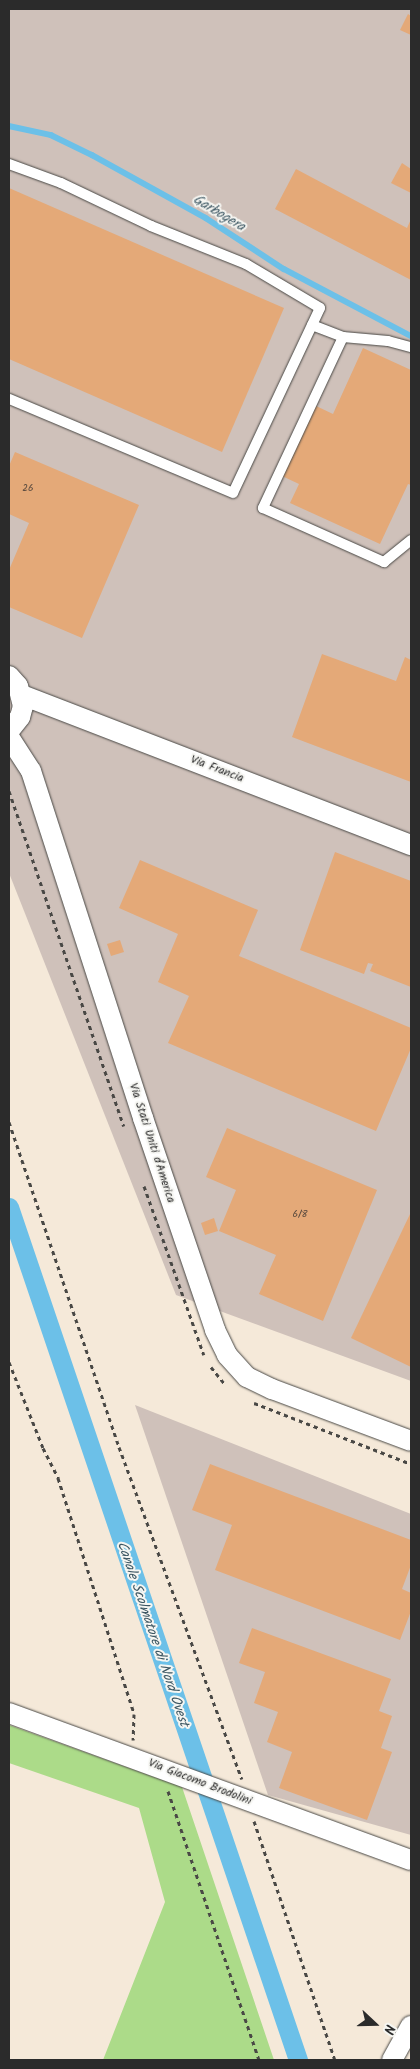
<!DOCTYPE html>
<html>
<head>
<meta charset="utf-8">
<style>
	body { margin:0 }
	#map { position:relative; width:420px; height:2069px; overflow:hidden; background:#f5e9d9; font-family:Kalam,sans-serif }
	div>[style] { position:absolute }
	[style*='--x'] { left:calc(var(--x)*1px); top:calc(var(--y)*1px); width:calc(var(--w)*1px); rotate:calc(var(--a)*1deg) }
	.industrial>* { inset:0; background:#cfc1ba }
	.green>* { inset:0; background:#acdb89 }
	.stream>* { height:5.5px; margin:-2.75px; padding:0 2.75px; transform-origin:2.75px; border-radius:2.75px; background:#6cc0e8 }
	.canal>* { height:19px; margin:-9.5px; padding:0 9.5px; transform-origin:9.5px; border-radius:9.5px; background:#6cc0e8 }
	.building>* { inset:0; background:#e4a978 }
	.path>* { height:3px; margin-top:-1.5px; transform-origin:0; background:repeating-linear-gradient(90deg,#494845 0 4px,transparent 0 8px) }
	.roads { filter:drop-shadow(0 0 1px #494845) drop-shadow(0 0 1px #494845) }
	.service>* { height:10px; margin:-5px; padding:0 5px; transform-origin:5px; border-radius:5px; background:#fff }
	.minor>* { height:20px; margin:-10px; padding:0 10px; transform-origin:10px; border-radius:10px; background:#fff }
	span { translate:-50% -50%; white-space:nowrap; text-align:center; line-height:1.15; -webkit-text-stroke:4px #f6f6f2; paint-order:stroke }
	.number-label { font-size:10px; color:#594a3e }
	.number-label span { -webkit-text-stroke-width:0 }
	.street-label { font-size:12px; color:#2b2b2b }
	.water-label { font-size:14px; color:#3e5864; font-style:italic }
	.frame { position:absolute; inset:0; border:10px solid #2b2b2b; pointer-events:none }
	.north { position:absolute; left:350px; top:1999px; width:50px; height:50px; -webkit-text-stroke:4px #f6f6f2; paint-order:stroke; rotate:111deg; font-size:14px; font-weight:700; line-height:20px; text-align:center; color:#2b2b2b }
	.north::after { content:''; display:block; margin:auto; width:18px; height:22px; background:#2b2b2b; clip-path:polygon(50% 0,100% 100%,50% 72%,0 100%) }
</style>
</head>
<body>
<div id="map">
	<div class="industrial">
		<i style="clip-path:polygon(9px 9px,411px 9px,411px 1381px,176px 1295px,9px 873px)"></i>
		<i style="clip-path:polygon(135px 1405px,411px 1514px,411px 1835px,268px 1795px)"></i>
	</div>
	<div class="green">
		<i style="clip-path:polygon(9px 1725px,182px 1787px,274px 2060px,103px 2060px,165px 1902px,139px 1808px,9px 1763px)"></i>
	</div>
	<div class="stream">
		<i style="--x:9;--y:126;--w:43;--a:12.1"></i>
		<i style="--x:51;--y:135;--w:46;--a:26"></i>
		<i style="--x:92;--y:155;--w:130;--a:28.9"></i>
		<i style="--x:206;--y:218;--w:93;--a:33.2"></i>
		<i style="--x:284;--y:269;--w:144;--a:27.8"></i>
	</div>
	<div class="canal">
		<i style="--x:9;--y:1207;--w:901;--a:71.28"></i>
	</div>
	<div class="building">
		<i style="clip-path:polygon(408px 14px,411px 16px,411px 35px,400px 30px)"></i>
		<i style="clip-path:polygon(402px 163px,411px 169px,411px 193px,391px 183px)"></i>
		<i style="clip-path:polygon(296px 169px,407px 228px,411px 219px,411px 280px,275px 209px)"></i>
		<i style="clip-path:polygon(9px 188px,284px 308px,222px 452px,9px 359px)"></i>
		<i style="clip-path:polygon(363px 348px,411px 370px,411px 485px,408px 484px,380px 544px,290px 503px,299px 484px,282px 476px,314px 405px,333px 414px)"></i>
		<i style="clip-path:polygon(15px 452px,139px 505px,82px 638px,9px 607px,9px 570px,29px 523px,9px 514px,9px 466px)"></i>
		<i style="clip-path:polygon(322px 654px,396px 681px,405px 657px,411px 660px,411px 782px,292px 737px)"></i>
		<i style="clip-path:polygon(335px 852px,411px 881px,411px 987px,370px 971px,373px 964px,368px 963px,364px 974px,300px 950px)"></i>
		<i style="clip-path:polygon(140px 860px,258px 910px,239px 956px,411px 1028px,411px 1048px,376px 1131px,168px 1043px,189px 996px,158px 982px,178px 934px,119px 908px)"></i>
		<i style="clip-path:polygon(120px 940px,124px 952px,111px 956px,107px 944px)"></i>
		<i style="clip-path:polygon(227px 1128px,377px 1190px,323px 1321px,259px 1294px,276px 1255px,219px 1231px,236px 1190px,206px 1177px)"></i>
		<i style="clip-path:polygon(411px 1212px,411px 1367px,351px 1338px)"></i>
		<i style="clip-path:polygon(214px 1218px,218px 1231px,205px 1235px,201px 1223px)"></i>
		<i style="clip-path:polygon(210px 1464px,411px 1540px,411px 1565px,402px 1589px,411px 1593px,411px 1611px,400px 1640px,215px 1570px,232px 1525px,192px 1510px)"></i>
		<i style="clip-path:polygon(252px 1628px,391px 1679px,379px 1711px,392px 1716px,381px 1748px,392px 1752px,367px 1820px,279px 1788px,292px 1752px,267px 1742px,278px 1712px,254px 1703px,265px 1672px,239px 1663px)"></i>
	</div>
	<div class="path">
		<i style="--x:9;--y:791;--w:354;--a:71.1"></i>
		<i style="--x:9;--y:1122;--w:343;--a:71.3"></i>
		<i style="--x:119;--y:1447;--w:354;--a:69.7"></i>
		<i style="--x:144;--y:1186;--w:179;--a:70.5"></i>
		<i style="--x:9;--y:1362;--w:92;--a:68.4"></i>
		<i style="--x:43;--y:1448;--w:34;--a:63"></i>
		<i style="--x:58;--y:1478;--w:248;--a:72.1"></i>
		<i style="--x:134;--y:1714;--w:26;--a:92"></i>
		<i style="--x:211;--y:1367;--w:21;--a:51"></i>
		<i style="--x:254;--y:1403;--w:168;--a:21.2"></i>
		<i style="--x:168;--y:1791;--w:284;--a:71.3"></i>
		<i style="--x:254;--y:1821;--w:252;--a:71.3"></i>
	</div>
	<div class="roads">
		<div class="service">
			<i style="--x:9;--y:164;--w:55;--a:20.1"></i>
			<i style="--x:61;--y:183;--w:100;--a:25.5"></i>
			<i style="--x:151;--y:226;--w:102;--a:21.8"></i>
			<i style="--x:246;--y:264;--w:86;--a:30.7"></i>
			<i style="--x:320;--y:308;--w:204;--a:115.2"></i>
			<i style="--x:233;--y:493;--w:243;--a:-157.2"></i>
			<i style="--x:312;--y:325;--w:33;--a:21"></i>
			<i style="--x:343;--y:337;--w:189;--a:115.1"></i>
			<i style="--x:263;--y:508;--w:133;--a:24.1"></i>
			<i style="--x:384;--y:562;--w:35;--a:-39"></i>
			<i style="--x:343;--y:337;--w:45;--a:5.1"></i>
			<i style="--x:388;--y:341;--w:24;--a:15"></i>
		</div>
		<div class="minor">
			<i style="--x:9;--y:676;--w:13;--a:48"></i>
			<i style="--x:18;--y:686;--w:21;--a:76"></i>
			<i style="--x:23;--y:706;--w:11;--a:105"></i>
			<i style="--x:20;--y:717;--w:18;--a:128"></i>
			<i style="--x:22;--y:695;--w:417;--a:21.1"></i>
			<i style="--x:9;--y:737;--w:40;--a:57.1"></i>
			<i style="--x:31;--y:771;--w:365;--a:72.1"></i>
			<i style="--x:143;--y:1118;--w:224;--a:71.2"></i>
			<i style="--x:215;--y:1330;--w:28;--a:64"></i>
			<i style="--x:227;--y:1355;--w:30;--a:48"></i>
			<i style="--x:247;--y:1377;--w:28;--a:26"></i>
			<i style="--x:272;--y:1389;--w:148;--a:20.5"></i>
			<i style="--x:9;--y:1713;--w:428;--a:20.1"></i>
			<i style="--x:392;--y:2060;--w:39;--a:-61"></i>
		</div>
	</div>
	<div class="number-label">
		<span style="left:28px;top:489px">26</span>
		<span style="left:300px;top:1215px">6/8</span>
	</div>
	<div class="street-label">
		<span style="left:217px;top:769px;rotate:21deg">Via Francia</span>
		<span style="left:152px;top:1143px;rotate:72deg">Via Stati Uniti d'America</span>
		<span style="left:200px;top:1782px;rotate:21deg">Via Giacomo Brodolini</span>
	</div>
	<div class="water-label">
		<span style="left:219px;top:213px;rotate:31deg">Garbogera</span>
		<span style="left:153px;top:1634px;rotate:71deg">Canale Scolmatore di Nord Ovest</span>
	</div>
	<div class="frame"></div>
	<div class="north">N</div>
</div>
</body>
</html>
